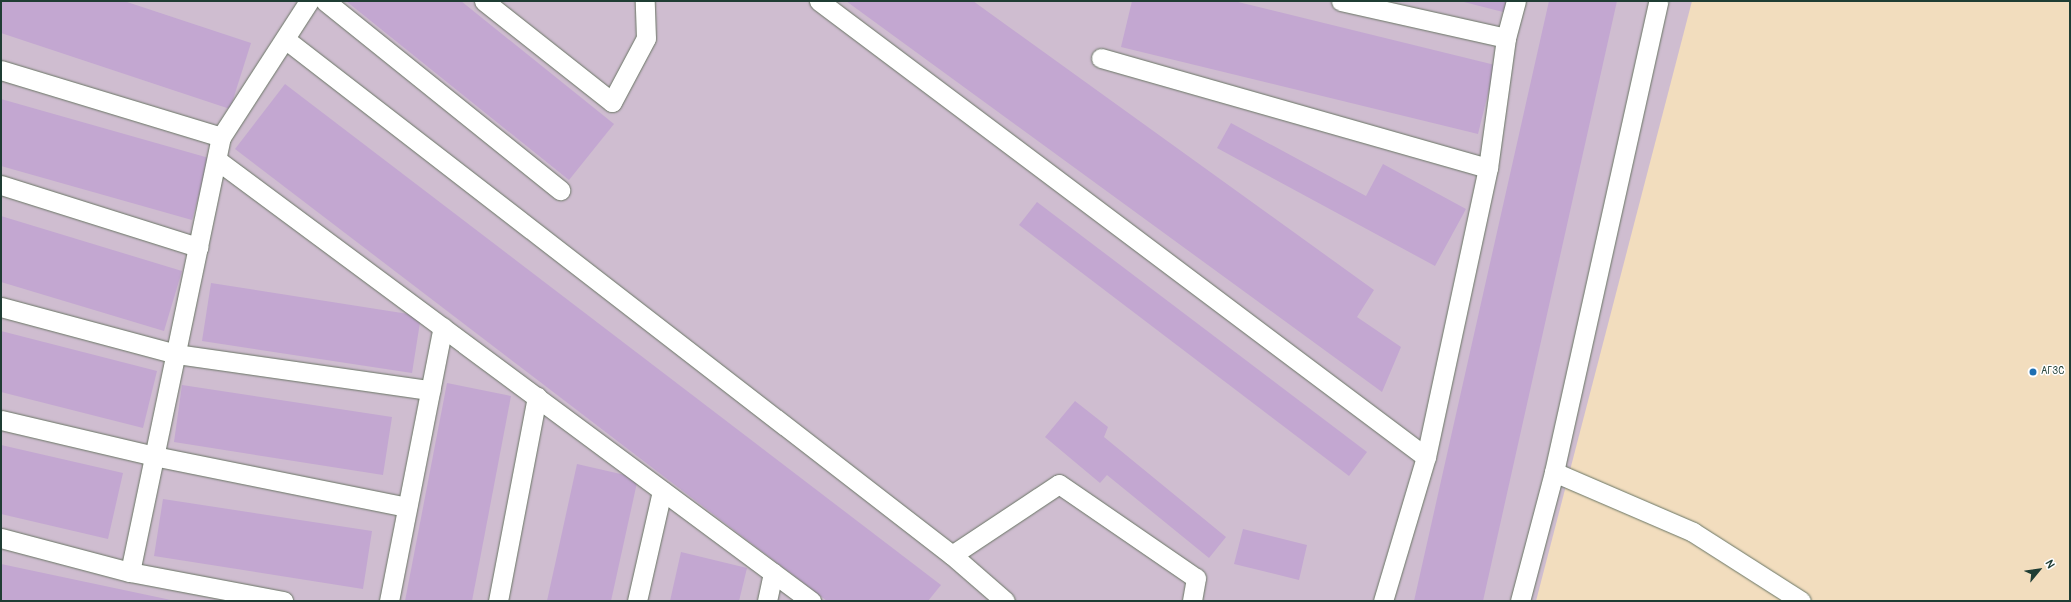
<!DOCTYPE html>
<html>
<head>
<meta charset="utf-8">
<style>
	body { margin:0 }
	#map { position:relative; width:2071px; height:602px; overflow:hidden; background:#f2ddbe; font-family:Pangolin,sans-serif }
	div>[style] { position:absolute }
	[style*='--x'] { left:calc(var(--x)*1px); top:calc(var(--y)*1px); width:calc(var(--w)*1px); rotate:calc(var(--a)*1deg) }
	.industrial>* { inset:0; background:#cfbdd0 }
	.building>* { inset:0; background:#c3a7d1 }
	.roads { filter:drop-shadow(0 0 1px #697564) drop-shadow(0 0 1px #697564) }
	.service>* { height:19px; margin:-9.5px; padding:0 9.5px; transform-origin:9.5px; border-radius:9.5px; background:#fff }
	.dots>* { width:11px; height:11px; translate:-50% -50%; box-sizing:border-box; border:2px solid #fff; border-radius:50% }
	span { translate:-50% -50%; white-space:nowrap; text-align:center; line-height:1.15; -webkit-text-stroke:3px #fff; paint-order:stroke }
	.poi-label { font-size:10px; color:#1f3d34 }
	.left { translate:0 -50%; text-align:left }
	.frame { position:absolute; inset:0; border:2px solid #1f3d34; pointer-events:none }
	.north { position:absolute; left:2019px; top:550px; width:40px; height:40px; -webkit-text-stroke:3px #fff; paint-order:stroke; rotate:61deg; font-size:11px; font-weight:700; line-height:16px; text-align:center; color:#1f3d34 }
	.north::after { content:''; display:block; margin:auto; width:14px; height:18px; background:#1f3d34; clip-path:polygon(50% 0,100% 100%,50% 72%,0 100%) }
</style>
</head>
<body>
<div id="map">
	<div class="industrial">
		<i style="clip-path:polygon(1px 1px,1692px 1px,1536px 601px,1px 601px)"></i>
	</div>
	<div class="building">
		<i style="clip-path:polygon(1px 1px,124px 1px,251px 43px,230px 109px,1px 33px)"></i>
		<i style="clip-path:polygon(346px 1px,461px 1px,614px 124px,569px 180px)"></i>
		<i style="clip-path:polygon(846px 1px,973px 1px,1374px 290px,1357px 317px,1401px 347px,1382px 392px)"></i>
		<i style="clip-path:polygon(1132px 1px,1234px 1px,1495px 65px,1478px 134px,1121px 47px)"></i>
		<i style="clip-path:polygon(1460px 1px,1510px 1px,1507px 13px)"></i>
		<i style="clip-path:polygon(1549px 1px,1617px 1px,1483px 601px,1414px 601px)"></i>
		<i style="clip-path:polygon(285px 84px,941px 585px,928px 601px,827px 601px,235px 149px)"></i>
		<i style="clip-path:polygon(1px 99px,209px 158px,192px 220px,1px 166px)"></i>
		<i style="clip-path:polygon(1231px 123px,1366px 196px,1383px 164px,1466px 209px,1435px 266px,1217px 148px)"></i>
		<i style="clip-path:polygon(1037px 202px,1367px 452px,1349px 476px,1019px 225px)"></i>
		<i style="clip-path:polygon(1px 216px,182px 271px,164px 331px,1px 282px)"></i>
		<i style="clip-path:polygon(211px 283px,421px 316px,412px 373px,202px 341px)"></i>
		<i style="clip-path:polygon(1px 331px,157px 371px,143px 428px,1px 392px)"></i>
		<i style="clip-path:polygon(447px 383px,511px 396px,472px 601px,405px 601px)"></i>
		<i style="clip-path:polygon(182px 385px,392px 417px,383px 475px,174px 442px)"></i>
		<i style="clip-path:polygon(1075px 401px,1108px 427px,1104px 437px,1226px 537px,1209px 558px,1107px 475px,1100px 483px,1045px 437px)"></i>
		<i style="clip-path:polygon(1px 445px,123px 473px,108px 539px,1px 514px)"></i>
		<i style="clip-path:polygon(577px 464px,638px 478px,611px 601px,547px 601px)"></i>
		<i style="clip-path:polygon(163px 499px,372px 531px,363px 589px,154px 556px)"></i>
		<i style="clip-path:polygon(1243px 529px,1307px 545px,1299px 580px,1234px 564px)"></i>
		<i style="clip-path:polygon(681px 552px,747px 568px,739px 601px,670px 601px)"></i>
		<i style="clip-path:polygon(1px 564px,171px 600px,171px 601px,1px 601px)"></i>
	</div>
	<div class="roads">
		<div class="service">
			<i style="--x:325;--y:1;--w:302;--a:38.8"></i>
			<i style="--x:484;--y:1;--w:163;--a:38.3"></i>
			<i style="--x:612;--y:102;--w:72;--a:-62"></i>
			<i style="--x:646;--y:38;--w:37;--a:-92"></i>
			<i style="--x:819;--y:1;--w:759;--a:36.92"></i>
			<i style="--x:1341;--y:1;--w:169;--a:12.6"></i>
			<i style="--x:285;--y:39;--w:843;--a:37.73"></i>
			<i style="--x:952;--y:555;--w:128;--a:-33.6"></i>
			<i style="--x:1059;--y:484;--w:166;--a:34.5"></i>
			<i style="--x:1196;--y:578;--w:23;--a:100"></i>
			<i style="--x:1101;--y:58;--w:402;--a:15.9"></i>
			<i style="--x:1;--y:70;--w:230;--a:16.9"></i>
			<i style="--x:217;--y:160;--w:740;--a:36.59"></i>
			<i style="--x:1;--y:185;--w:207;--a:17.5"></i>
			<i style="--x:1;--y:307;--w:181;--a:15"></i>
			<i style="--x:176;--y:354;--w:257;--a:8.1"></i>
			<i style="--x:1;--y:420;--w:157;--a:13.2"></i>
			<i style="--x:154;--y:456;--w:258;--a:11.4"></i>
			<i style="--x:1554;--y:472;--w:151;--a:23.3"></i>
			<i style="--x:1693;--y:532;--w:128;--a:32.6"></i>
			<i style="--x:1;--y:538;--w:133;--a:14.8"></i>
			<i style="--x:130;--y:572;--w:156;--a:10.7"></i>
			<i style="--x:952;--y:555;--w:70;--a:41"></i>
			<i style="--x:130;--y:572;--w:444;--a:-78.2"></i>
			<i style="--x:221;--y:137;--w:162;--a:-57.1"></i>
			<i style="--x:389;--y:601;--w:279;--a:-78.9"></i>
			<i style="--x:498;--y:601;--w:208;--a:-79.2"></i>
			<i style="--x:637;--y:601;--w:113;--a:-77.2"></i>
			<i style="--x:767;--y:601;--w:29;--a:-78"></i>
			<i style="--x:1383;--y:601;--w:150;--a:-73.4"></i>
			<i style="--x:1426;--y:457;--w:296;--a:-77.9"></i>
			<i style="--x:1488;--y:168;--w:131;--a:-82.1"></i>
			<i style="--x:1506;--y:38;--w:38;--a:-75"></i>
			<i style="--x:1520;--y:601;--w:133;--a:-75.2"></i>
			<i style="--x:1554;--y:472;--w:482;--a:-77.5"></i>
		</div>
	</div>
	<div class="dots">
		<i style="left:2033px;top:372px;background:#1f6fb2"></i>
	</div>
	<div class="poi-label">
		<span class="left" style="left:2041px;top:372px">АГЗС</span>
	</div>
	<div class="frame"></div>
	<div class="north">N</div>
</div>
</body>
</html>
